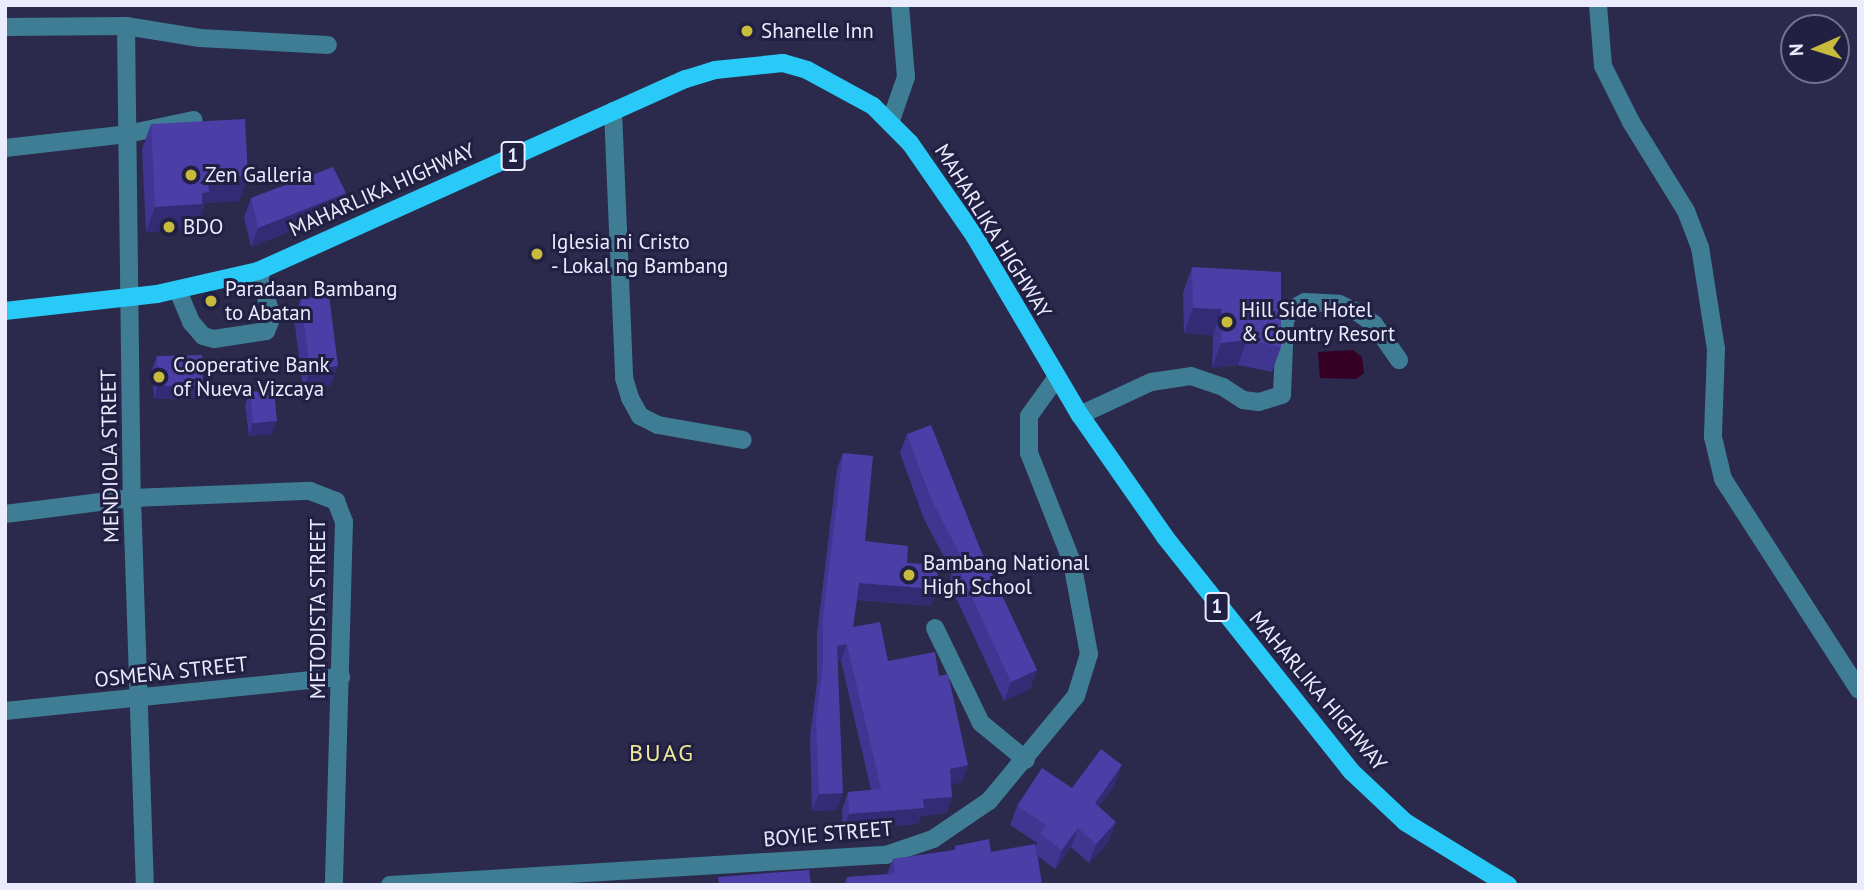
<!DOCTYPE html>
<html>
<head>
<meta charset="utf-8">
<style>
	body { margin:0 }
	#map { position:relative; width:1864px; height:890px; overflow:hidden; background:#2b2a4d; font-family:"PT Sans",sans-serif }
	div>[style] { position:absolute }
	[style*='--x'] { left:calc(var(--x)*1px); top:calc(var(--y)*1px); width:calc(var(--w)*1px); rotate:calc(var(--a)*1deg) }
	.water>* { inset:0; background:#340024 }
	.minor>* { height:18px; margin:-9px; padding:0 9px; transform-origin:9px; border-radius:9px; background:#3e7d93 }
	.major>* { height:18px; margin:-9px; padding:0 9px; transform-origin:9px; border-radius:9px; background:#29caf7 }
	.wall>* { inset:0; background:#403590 }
	.shaded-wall>* { inset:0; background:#342b75 }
	.building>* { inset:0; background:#4b3ea7 }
	.dots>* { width:19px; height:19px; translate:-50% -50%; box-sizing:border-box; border:4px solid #212042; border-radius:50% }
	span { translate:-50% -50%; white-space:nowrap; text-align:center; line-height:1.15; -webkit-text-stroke:6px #212042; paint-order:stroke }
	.shield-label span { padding:2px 5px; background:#212042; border:2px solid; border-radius:5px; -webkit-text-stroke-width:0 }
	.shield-label { font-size:19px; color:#eaebfd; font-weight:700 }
	.poi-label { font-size:21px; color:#eaebfd }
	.left { translate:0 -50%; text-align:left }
	.street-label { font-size:21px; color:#eaebfd }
	.quarter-label { font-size:24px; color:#f0e798; letter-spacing:2px }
	.frame { position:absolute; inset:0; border:7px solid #eaebfd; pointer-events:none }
	.north { position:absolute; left:1780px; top:14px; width:70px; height:70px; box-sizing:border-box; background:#212042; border:2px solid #71718d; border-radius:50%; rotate:267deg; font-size:19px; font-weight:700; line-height:28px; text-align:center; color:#eaebfd }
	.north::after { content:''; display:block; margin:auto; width:24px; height:32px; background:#c8bb3b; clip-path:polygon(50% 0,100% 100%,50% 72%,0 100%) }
</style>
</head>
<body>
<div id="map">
	<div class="water">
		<i style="clip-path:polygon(1353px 350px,1362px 357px,1364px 373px,1356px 379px,1320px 378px,1318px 352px)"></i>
	</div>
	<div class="minor">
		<i style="--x:1598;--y:5;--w:61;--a:85.3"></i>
		<i style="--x:1603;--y:66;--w:63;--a:63.4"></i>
		<i style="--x:1631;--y:122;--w:105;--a:58.3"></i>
		<i style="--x:1686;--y:211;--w:39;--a:69"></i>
		<i style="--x:1700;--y:247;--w:103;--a:81.1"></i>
		<i style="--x:1716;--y:349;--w:88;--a:92"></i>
		<i style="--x:1713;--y:437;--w:43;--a:76.6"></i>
		<i style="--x:1723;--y:479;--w:251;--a:57.2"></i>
		<i style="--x:126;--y:26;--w:472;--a:89.3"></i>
		<i style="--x:132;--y:498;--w:387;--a:88.1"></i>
		<i style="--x:5;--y:27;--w:121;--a:-0.5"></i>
		<i style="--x:126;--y:26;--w:75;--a:9.2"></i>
		<i style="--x:200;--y:38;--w:128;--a:3.1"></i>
		<i style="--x:613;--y:111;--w:267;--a:87.6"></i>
		<i style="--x:624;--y:378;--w:21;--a:73"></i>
		<i style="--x:630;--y:398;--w:21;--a:61"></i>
		<i style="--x:640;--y:416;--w:20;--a:27"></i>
		<i style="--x:658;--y:425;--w:86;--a:10"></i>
		<i style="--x:890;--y:123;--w:49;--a:-70.8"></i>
		<i style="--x:906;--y:77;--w:72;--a:-94.8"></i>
		<i style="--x:5;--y:148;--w:123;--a:-6.5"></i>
		<i style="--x:127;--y:134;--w:68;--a:-11.8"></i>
		<i style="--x:178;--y:291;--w:34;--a:67"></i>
		<i style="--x:191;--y:322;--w:18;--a:49"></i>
		<i style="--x:203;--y:336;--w:11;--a:15"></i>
		<i style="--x:214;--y:339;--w:53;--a:-8.7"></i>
		<i style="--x:266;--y:331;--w:15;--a:-67"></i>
		<i style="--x:272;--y:317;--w:48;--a:-106.9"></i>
		<i style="--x:1080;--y:415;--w:78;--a:-24.9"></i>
		<i style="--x:1151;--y:382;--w:40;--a:-8.5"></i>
		<i style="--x:1191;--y:376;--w:34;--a:19"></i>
		<i style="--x:1223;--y:387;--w:24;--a:33"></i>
		<i style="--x:1243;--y:400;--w:16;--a:7"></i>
		<i style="--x:1259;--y:402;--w:24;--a:-17"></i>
		<i style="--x:1282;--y:395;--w:74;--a:-87.7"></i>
		<i style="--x:1285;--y:321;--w:12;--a:-66"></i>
		<i style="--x:1290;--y:310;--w:17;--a:-28"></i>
		<i style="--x:1305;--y:302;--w:34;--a:3"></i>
		<i style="--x:1339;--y:304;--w:20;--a:24"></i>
		<i style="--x:1357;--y:312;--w:21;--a:35"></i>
		<i style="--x:1374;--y:324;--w:44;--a:55.2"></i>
		<i style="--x:5;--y:514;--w:128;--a:-7.2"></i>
		<i style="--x:132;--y:498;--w:178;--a:-2.3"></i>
		<i style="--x:310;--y:491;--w:28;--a:21"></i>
		<i style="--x:336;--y:501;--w:22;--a:69"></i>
		<i style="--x:344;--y:522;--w:363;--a:91.6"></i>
		<i style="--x:935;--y:628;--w:106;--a:64.2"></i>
		<i style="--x:981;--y:723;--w:58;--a:39.4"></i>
		<i style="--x:5;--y:711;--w:338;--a:-5.8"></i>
		<i style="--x:390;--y:885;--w:497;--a:-3.5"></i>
		<i style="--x:886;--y:855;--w:50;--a:-18.8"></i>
		<i style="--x:933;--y:839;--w:68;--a:-34.2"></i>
		<i style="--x:989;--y:801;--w:136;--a:-50.4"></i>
		<i style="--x:1076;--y:696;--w:44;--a:-72.8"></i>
		<i style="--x:1089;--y:654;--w:94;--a:-100.5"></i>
		<i style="--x:1072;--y:562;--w:117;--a:-111.5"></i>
		<i style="--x:1029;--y:453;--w:37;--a:-90"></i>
		<i style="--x:1029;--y:416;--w:48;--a:-54.3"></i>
	</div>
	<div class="major">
		<i style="--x:5;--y:311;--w:153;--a:-6.4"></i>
		<i style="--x:157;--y:294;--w:104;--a:-12.8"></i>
		<i style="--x:258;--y:271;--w:469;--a:-24.2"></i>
		<i style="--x:686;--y:79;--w:30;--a:-17"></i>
		<i style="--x:715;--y:70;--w:68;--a:-5.9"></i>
		<i style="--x:783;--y:63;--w:25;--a:16"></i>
		<i style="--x:807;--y:70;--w:75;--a:28.6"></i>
		<i style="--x:873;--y:106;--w:52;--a:45"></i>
		<i style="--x:910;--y:143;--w:114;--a:55.3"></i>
		<i style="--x:975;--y:237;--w:207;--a:59.5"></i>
		<i style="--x:1080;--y:415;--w:149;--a:55.1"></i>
		<i style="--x:1165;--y:537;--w:300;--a:51.5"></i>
		<i style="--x:1352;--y:772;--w:73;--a:43.3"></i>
		<i style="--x:1405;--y:822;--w:121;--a:31.5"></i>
	</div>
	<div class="wall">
		<i style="clip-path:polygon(151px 124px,239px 201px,205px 203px,200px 218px,198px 218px,193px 229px,146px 232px,142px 149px)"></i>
		<i style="clip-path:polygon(346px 193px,339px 212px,251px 247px,244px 218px,251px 198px)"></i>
		<i style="clip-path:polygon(1192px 267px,1281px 347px,1272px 372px,1238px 365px,1212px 368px,1213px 335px,1184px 333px,1183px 293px)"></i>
		<i style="clip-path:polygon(301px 299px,331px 385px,303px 389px,294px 318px)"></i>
		<i style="clip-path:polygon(157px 356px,198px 398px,154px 399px,152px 369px)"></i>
		<i style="clip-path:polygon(250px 392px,272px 434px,249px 436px,245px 405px)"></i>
		<i style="clip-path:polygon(907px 434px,981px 551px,1037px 670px,1030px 689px,1004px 701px,949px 583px,952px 572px,924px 519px,900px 453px)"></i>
		<i style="clip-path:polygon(843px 453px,865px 541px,907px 563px,937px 589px,931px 606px,857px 600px,853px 627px,888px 661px,939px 676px,968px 765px,962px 782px,951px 784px,952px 797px,946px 813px,921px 816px,918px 824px,843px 830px,842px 809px,848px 792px,871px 790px,841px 661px,838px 661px,837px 810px,812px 811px,810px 736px,817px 682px,817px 633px,837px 469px)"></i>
		<i style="clip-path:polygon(1115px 784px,1099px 807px,1109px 841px,1089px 863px,1071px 847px,1055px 869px,1038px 856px,1042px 885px,844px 885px,847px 877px,887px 874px,893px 859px,954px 850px,955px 846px,991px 852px,1036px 846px,1037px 843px,1010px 825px,1017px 806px,1072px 788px)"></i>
	</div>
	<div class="shaded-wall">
		<i style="clip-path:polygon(248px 176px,239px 201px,205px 203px,200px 218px,198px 218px,193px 229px,146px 232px,155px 207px,208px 178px)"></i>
		<i style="clip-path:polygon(346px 193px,339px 212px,251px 247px,258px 228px)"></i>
		<i style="clip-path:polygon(1193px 308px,1222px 309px,1213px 335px,1184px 333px)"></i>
		<i style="clip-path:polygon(1247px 340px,1238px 365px,1212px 368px,1221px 343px)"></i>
		<i style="clip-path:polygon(338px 366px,331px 385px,303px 389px,310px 370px)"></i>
		<i style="clip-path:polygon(203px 385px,198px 398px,154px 399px,158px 386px)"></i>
		<i style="clip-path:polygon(277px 421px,272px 434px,249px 436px,253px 423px)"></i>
		<i style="clip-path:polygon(859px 583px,937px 589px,931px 606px,853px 599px)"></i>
		<i style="clip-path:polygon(847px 644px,841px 661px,831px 662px,837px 646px)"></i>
		<i style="clip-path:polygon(1037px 670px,1030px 689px,1004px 701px,1011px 682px)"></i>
		<i style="clip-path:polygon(968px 765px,962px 782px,944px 786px,950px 769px)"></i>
		<i style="clip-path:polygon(1122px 765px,1115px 784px,1088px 822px,1095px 803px)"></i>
		<i style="clip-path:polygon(843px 793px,837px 810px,812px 811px,819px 794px)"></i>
		<i style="clip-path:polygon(952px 797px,946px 813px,921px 816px,918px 824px,843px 830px,849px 814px,923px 799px)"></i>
		<i style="clip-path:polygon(1116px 822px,1109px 841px,1089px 863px,1096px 844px)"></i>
		<i style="clip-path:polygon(1078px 828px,1071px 847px,1055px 869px,1062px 850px)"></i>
	</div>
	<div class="building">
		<i style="clip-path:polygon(245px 119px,248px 176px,208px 178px,209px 192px,202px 193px,202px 204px,155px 207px,151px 124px)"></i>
		<i style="clip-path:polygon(333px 167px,346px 193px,258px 228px,251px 198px)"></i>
		<i style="clip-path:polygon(1192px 267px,1281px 272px,1281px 347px,1247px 340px,1221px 343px,1222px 309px,1193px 308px)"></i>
		<i style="clip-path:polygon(329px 295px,338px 366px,310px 370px,301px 299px)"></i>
		<i style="clip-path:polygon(202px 355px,203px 385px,158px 386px,157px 356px)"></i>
		<i style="clip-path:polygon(274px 390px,277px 421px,253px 423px,250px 392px)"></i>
		<i style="clip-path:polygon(931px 425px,981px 551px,1037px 670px,1011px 682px,956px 563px,965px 564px,931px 499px,907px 434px)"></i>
		<i style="clip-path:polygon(843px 453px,873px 456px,865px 541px,908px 546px,907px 563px,938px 565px,937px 589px,859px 583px,853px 627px,880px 622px,888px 661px,935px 652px,939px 676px,948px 674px,968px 765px,950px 769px,952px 797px,923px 799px,924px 808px,849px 814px,848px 792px,881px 789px,847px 644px,837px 646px,843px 793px,819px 794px,816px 719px,823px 665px,823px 617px)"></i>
		<i style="clip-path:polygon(1101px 749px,1122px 765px,1095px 803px,1116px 822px,1096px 844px,1078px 828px,1062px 850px,1040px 834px,1046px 825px,1017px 806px,1042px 768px,1072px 788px)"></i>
		<i style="clip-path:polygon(989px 839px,991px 852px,1035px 844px,1042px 885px,848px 885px,847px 877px,895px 874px,893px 859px,956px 850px,955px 846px)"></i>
		<i style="clip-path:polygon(809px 870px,811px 885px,719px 885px,718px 877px)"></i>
	</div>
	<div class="dots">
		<i style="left:747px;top:31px;background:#c8bb3b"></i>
		<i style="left:191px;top:175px;background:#c8bb3b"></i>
		<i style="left:169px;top:227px;background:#c8bb3b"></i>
		<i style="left:537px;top:254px;background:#c8bb3b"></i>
		<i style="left:211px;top:301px;background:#c8bb3b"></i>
		<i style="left:1227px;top:322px;background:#c8bb3b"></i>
		<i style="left:159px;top:377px;background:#c8bb3b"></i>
		<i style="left:909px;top:575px;background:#c8bb3b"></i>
	</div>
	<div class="shield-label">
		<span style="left:513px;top:156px">1</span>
		<span style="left:1217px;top:607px">1</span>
	</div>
	<div class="poi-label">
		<span class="left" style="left:761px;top:31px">Shanelle Inn</span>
		<span class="left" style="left:205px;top:175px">Zen Galleria</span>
		<span class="left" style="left:183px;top:227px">BDO</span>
		<span class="left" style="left:551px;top:254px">Iglesia ni Cristo<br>- Lokal ng Bambang</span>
		<span class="left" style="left:225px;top:301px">Paradaan Bambang<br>to Abatan</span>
		<span class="left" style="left:1241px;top:322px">Hill Side Hotel<br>&amp; Country Resort</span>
		<span class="left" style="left:173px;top:377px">Cooperative Bank<br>of Nueva Vizcaya</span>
		<span class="left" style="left:923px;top:575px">Bambang National<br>High School</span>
	</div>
	<div class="street-label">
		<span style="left:382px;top:190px;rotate:-24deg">MAHARLIKA HIGHWAY</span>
		<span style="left:993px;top:231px;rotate:58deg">MAHARLIKA HIGHWAY</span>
		<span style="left:110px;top:456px;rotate:-91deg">MENDIOLA STREET</span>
		<span style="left:318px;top:609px;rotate:-90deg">METODISTA STREET</span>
		<span style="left:171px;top:672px;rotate:-6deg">OSMEÑA STREET</span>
		<span style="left:1318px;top:691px;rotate:50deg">MAHARLIKA HIGHWAY</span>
		<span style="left:828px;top:834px;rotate:-5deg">BOYIE STREET</span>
	</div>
	<div class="quarter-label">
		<span style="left:662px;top:753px">BUAG</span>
	</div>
	<div class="frame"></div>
	<div class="north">N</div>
</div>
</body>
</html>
